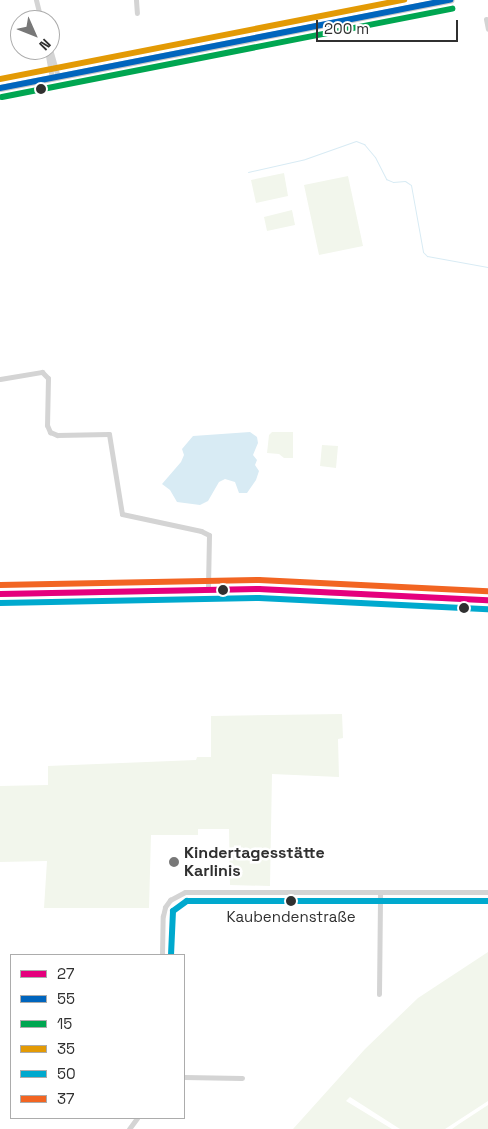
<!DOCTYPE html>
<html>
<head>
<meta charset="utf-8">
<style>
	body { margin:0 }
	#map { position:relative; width:488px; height:1129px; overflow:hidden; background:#fff; font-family:"Space Grotesk",sans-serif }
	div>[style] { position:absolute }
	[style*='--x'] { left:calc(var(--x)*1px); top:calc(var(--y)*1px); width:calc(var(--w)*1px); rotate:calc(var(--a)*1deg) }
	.green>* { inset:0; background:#f2f6ec }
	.water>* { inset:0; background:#d8ebf4 }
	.stream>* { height:1px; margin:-0.5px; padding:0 0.5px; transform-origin:0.5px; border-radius:0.5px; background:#d8ebf4 }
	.minor>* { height:5px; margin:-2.5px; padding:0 2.5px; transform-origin:2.5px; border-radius:2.5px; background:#d4d4d4 }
	.major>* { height:7px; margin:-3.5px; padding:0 3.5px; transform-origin:3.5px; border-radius:3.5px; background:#c8c8c8 }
	.bus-1>* { height:6px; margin:-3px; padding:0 3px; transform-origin:3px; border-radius:3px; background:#e5007d }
	.bus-2>* { height:6px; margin:-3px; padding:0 3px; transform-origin:3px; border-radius:3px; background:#0065bd }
	.bus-3>* { height:6px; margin:-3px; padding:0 3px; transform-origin:3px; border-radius:3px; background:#00a651 }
	.bus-4>* { height:6px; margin:-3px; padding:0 3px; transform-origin:3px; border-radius:3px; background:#e39a05 }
	.bus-5>* { height:6px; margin:-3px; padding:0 3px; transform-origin:3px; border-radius:3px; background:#00a9ce }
	.bus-6>* { height:6px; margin:-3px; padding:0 3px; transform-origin:3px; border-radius:3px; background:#f26522 }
	.dots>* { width:14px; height:14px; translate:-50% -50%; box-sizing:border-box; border:2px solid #fff; border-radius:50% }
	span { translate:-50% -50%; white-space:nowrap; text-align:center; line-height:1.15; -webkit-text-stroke:5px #fff; paint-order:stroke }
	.bus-label { font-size:15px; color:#303030 }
	.poi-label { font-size:16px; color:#303030; font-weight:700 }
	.left { translate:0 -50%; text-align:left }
	.legend { position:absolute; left:10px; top:954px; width:175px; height:165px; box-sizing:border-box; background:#fff; border:1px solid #acacac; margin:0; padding:6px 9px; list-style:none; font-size:15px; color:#303030 }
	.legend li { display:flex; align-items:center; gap:10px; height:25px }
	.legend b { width:25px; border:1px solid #acacac }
	.north { position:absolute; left:10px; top:10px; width:50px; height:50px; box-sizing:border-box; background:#fff; border:1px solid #acacac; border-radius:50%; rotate:134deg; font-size:14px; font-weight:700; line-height:20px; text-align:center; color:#303030 }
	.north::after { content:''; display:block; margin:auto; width:18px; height:22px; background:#787878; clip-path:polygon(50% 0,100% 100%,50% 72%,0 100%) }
	.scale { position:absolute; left:316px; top:20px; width:142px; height:22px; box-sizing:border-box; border:2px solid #303030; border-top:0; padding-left:6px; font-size:15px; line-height:18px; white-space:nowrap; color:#303030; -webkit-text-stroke:4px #fff; paint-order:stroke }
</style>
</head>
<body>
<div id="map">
	<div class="green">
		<i style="clip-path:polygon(284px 173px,288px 196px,256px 203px,251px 180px)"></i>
		<i style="clip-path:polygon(348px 176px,363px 246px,319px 255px,304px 185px)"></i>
		<i style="clip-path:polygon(292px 210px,295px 225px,267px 231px,264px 217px)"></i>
		<i style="clip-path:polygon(272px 432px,293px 432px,293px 458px,284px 458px,279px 454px,267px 453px,269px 435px)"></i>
		<i style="clip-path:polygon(322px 445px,338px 446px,336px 468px,320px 466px)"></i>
		<i style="clip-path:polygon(342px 714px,343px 738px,338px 739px,339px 777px,272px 774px,270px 886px,230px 885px,229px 829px,198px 829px,198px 835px,151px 835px,149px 908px,44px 908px,47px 861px,0 862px,0 786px,48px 785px,48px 766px,196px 760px,197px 757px,211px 757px,211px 716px)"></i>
		<i style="clip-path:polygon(488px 952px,488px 1101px,445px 1129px,400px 1129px,350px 1097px,346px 1101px,392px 1129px,293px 1129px,365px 1049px,418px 998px)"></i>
		<i style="clip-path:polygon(488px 1105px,488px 1129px,452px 1129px,459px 1124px)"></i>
	</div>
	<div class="water">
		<i style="clip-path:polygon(250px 432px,257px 437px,258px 443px,253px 455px,257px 460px,255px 465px,259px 471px,256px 480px,247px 493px,239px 493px,235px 482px,225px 479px,219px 482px,208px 501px,200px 505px,177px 502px,170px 490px,162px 484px,181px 462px,184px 455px,182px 449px,193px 436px)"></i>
	</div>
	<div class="stream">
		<i style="--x:248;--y:172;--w:58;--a:-12.8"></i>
		<i style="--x:305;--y:159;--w:54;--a:-19.4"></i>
		<i style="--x:356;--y:141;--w:9;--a:21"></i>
		<i style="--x:364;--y:144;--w:17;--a:50"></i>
		<i style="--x:375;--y:157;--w:25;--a:63"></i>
		<i style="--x:386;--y:179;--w:8;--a:23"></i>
		<i style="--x:393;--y:182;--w:12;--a:-5"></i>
		<i style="--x:405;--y:181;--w:7;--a:34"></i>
		<i style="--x:411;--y:185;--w:68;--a:79.8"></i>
		<i style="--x:423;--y:252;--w:6;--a:45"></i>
		<i style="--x:427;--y:256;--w:62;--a:10.2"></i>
	</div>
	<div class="minor">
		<i style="--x:36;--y:0;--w:21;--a:76"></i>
		<i style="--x:136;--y:0;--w:13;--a:86"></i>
		<i style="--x:486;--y:19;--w:10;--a:79"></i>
		<i style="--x:50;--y:49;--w:29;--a:74"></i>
		<i style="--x:47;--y:50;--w:28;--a:80"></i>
		<i style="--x:0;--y:379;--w:43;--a:-9.5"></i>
		<i style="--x:42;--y:372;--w:8;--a:45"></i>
		<i style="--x:48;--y:378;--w:47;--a:91.2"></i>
		<i style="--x:47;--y:425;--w:8;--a:67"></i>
		<i style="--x:50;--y:432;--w:8;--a:23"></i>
		<i style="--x:57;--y:435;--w:52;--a:-1.1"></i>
		<i style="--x:109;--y:434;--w:81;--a:80.8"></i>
		<i style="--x:122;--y:514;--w:81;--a:12.1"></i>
		<i style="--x:201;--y:531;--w:9;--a:27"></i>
		<i style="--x:209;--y:535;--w:54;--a:91.1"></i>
		<i style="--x:0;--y:594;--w:259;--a:-1.1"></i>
		<i style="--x:259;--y:589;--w:229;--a:2.8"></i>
		<i style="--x:162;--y:955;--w:39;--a:-89"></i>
		<i style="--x:163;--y:916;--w:9;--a:-77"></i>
		<i style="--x:165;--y:907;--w:9;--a:-54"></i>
		<i style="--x:170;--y:900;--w:17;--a:-28"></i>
		<i style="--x:185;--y:892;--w:303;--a:0"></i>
		<i style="--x:379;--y:994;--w:100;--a:-89.4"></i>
		<i style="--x:184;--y:1077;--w:58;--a:1"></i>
		<i style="--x:129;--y:1129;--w:14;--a:-54"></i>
	</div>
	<div class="major">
		<i style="--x:0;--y:88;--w:459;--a:-11.1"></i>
	</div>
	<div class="bus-1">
		<i style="--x:0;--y:594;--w:259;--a:-1.1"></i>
		<i style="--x:259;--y:589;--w:229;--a:2.8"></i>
	</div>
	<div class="bus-2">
		<i style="--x:0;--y:88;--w:459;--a:-11.1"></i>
	</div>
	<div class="bus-3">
		<i style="--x:2;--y:97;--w:459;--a:-11.1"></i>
	</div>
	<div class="bus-4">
		<i style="--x:0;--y:79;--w:412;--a:-11.1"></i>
	</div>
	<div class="bus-5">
		<i style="--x:0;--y:603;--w:259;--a:-1.1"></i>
		<i style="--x:259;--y:598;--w:229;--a:2.8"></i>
		<i style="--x:171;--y:955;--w:44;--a:-87.4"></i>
		<i style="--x:173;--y:911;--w:17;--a:-36"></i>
		<i style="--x:187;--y:901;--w:301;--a:0"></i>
	</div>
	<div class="bus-6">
		<i style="--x:0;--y:585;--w:259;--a:-1.1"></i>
		<i style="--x:259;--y:580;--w:229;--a:2.8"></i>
	</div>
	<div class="dots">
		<i style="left:41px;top:89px;background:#303030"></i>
		<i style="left:223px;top:590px;background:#303030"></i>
		<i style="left:464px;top:608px;background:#303030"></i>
		<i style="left:174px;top:862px;background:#787878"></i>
		<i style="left:291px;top:901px;background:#303030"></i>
	</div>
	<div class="bus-label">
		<span style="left:291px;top:917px">Kaubendenstraße</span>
	</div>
	<div class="poi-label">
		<span class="left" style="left:184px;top:862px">Kindertagesstätte<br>Karlinis</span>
	</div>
	<ul class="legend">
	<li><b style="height:6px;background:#e5007d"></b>27</li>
	<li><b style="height:6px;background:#0065bd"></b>55</li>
	<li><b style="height:6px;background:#00a651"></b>15</li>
	<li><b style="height:6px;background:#e39a05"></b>35</li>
	<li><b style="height:6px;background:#00a9ce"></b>50</li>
	<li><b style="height:6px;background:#f26522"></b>37</li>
	</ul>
	<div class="north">N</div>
	<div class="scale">200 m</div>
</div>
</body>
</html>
